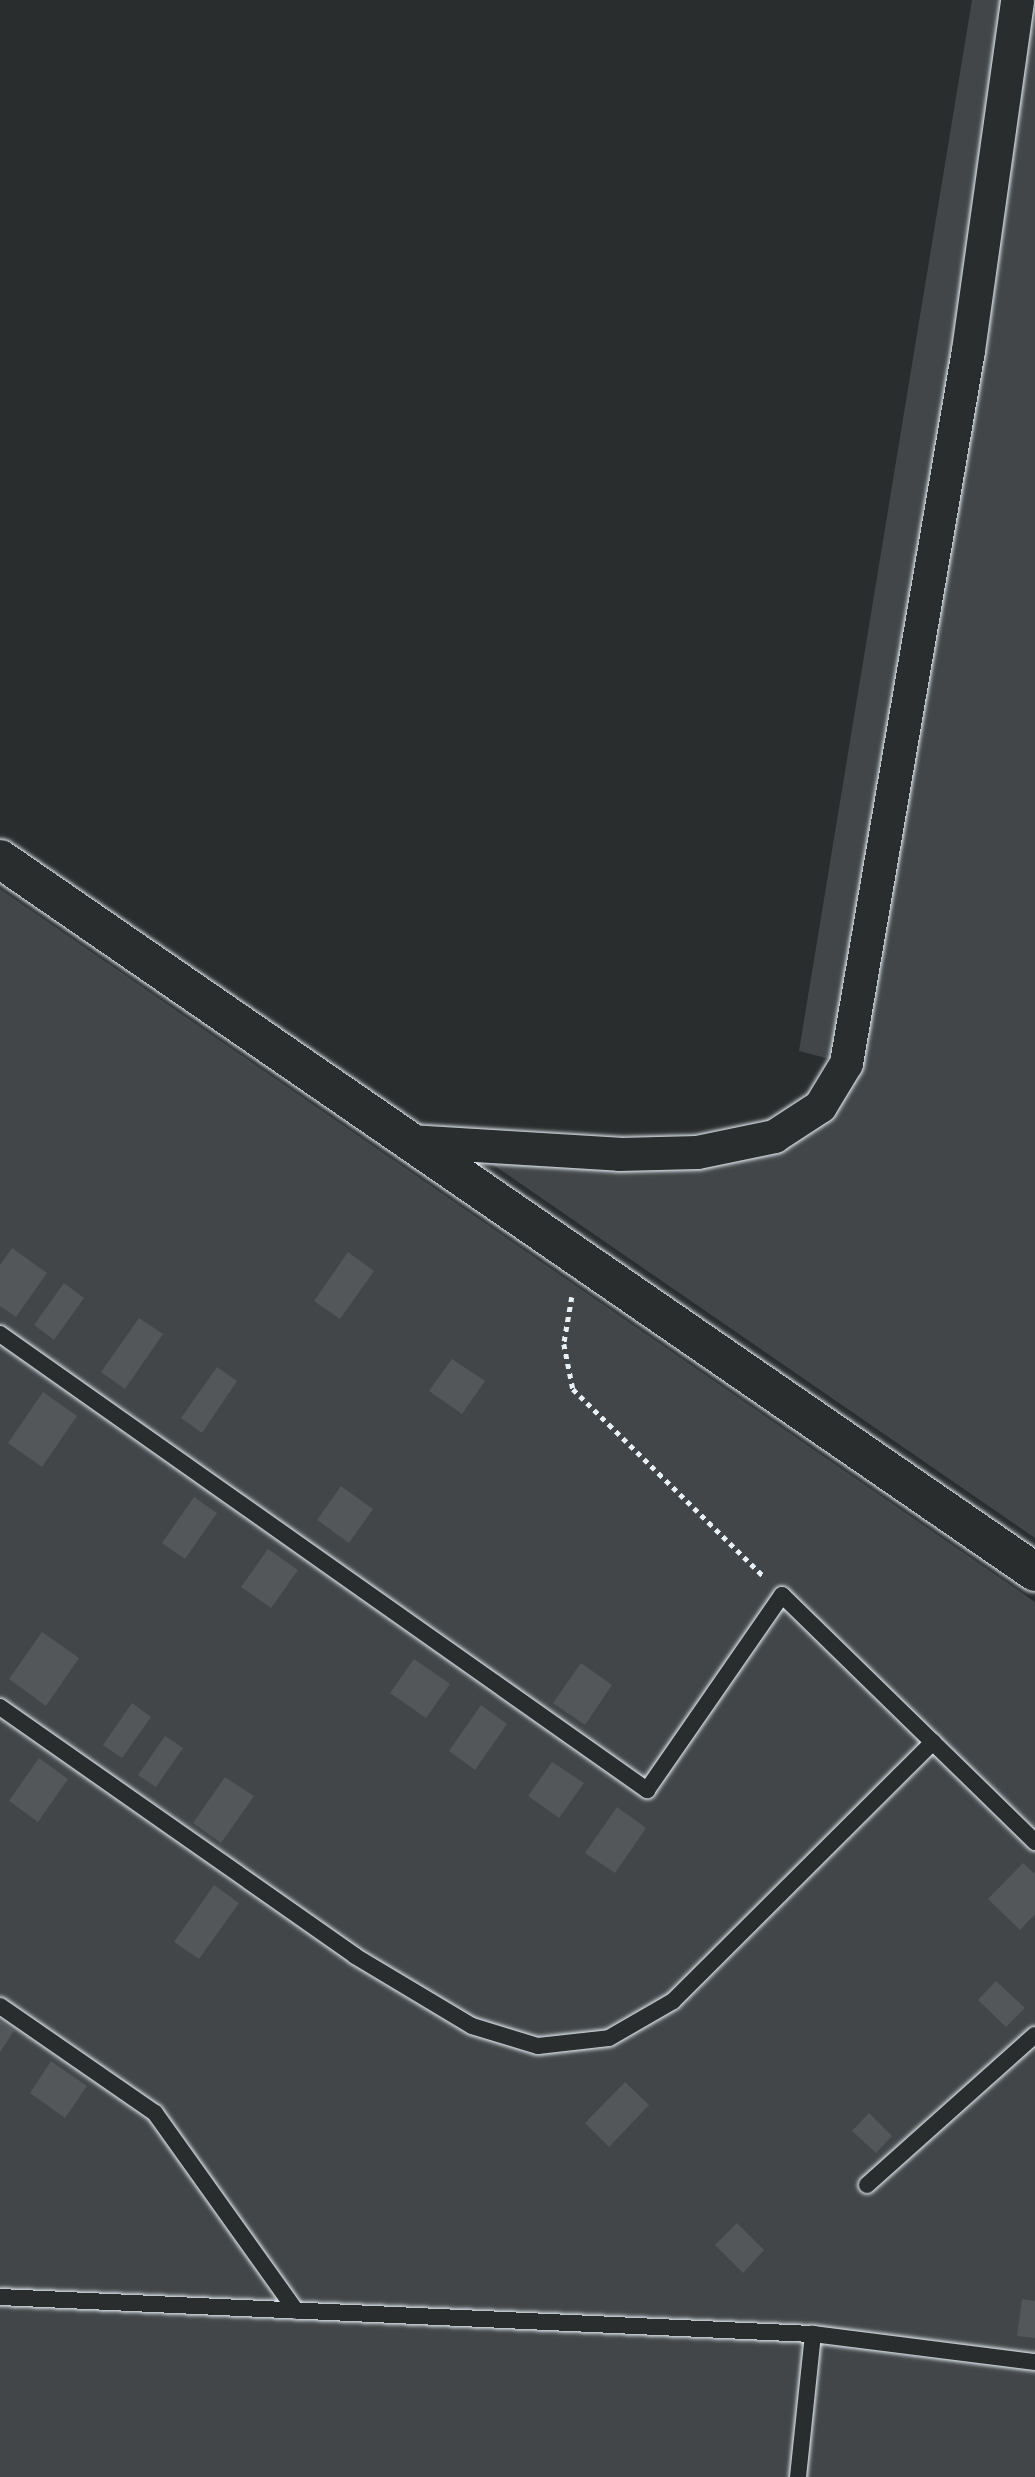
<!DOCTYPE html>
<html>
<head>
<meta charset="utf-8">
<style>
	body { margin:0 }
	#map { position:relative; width:1035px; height:2477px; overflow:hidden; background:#2a2d2e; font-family:Pangolin,sans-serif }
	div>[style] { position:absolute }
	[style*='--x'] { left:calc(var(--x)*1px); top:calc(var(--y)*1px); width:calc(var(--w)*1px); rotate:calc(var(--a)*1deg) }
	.green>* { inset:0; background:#424648 }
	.building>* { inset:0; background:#535759 }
	.path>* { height:4.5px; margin-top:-2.25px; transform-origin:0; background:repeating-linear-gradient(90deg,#e8f1f8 0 5px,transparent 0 10px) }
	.roads { filter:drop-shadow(0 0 2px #e8f1f8) drop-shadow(0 0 2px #e8f1f8) }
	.service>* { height:16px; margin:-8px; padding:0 8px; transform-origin:8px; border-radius:8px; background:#2a2d2e }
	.minor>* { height:33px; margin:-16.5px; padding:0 16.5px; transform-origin:16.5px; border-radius:16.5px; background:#2a2d2e }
	.tertiary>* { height:38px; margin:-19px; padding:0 19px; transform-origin:19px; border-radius:19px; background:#2a2d2e }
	span { translate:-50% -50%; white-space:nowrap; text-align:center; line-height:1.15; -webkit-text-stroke:5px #2a2d2e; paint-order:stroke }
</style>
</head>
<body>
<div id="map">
	<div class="green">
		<i style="clip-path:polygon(972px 0,1035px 0,1035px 1538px,463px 1144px,774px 1136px,845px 1063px,799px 1051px)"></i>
		<i style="clip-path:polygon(0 889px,1035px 1602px,1035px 2477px,0 2477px)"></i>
	</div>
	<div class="building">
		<i style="clip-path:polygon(12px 1248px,47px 1273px,16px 1317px,0 1306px,0 1265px)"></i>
		<i style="clip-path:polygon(348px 1252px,374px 1271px,340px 1319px,314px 1301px)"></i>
		<i style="clip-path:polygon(64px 1283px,84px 1298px,54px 1340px,34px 1325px)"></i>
		<i style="clip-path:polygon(139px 1318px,163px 1334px,125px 1389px,101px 1372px)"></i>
		<i style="clip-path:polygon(452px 1359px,485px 1381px,462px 1414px,429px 1391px)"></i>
		<i style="clip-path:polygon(217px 1367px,237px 1381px,202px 1433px,181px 1418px)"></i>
		<i style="clip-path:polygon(43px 1392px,77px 1416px,42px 1467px,8px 1443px)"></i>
		<i style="clip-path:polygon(341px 1486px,373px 1509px,349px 1543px,317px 1520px)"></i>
		<i style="clip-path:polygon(194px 1497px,217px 1513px,185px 1559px,162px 1543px)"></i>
		<i style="clip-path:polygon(268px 1549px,298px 1570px,271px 1608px,241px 1587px)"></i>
		<i style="clip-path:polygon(42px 1632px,79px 1658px,46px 1706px,9px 1679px)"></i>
		<i style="clip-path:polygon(414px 1659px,450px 1684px,426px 1718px,390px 1693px)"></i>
		<i style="clip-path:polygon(581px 1663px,612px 1685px,585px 1725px,553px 1703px)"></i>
		<i style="clip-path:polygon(132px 1703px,151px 1717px,122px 1758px,103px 1745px)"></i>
		<i style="clip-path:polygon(481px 1705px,507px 1724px,475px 1770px,449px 1751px)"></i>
		<i style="clip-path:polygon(165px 1736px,183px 1748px,156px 1787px,138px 1775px)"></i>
		<i style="clip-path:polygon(39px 1758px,68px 1779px,38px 1822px,9px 1801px)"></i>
		<i style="clip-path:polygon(552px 1762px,584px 1783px,559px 1818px,528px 1796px)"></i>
		<i style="clip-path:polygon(225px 1777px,254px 1796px,221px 1843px,193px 1823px)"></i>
		<i style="clip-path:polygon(617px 1807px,646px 1828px,615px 1873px,585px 1853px)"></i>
		<i style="clip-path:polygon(1023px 1863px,1035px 1874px,1035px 1914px,1020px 1930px,988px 1899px)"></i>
		<i style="clip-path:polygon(214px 1885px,239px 1903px,199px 1959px,174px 1942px)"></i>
		<i style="clip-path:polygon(996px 1981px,1025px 2008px,1006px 2027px,978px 2000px)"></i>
		<i style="clip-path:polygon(0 2021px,14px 2031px,0 2052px)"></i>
		<i style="clip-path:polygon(51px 2061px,87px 2086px,65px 2118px,30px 2093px)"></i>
		<i style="clip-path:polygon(625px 2082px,649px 2105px,609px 2147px,585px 2123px)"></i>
		<i style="clip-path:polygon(869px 2113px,892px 2136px,876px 2153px,852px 2131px)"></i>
		<i style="clip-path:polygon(737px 2223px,764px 2250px,743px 2273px,715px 2245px)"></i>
		<i style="clip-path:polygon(1022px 2299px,1035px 2301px,1035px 2338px,1017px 2336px)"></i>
	</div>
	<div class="path">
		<i style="--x:572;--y:1297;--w:48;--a:99.7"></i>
		<i style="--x:564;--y:1344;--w:46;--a:78.7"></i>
		<i style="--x:573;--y:1389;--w:268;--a:44.5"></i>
	</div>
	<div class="roads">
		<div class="service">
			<i style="--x:0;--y:1334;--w:792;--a:35.18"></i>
			<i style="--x:647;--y:1790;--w:237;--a:-55.3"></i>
			<i style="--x:782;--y:1595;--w:354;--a:44.3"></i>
			<i style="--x:0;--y:1707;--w:434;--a:35"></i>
			<i style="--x:355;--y:1956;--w:136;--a:30.9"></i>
			<i style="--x:472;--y:2026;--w:69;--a:16.9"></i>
			<i style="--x:538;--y:2046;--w:71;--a:-6.4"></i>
			<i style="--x:609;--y:2038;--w:74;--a:-30"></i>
			<i style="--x:673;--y:2001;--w:367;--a:-44.9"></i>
			<i style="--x:0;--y:2006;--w:188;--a:34.6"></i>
			<i style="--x:155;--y:2113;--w:243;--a:54.5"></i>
			<i style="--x:867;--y:2185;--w:225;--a:-41.8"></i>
			<i style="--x:0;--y:2297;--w:814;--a:2.61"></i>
			<i style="--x:813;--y:2334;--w:224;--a:7.2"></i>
			<i style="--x:798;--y:2477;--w:144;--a:-84"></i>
		</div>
		<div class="minor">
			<i style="--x:409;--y:1141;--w:210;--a:3.5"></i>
			<i style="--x:619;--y:1154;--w:78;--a:-1.5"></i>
			<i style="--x:697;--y:1152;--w:79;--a:-11.7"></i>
			<i style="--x:774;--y:1136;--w:55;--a:-33.1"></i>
			<i style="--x:820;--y:1106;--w:50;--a:-58.8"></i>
			<i style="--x:846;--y:1063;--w:723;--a:-80.29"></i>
			<i style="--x:968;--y:350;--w:353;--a:-82"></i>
		</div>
		<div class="tertiary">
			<i style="--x:0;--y:859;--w:1257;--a:34.56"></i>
		</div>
	</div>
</div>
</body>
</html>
